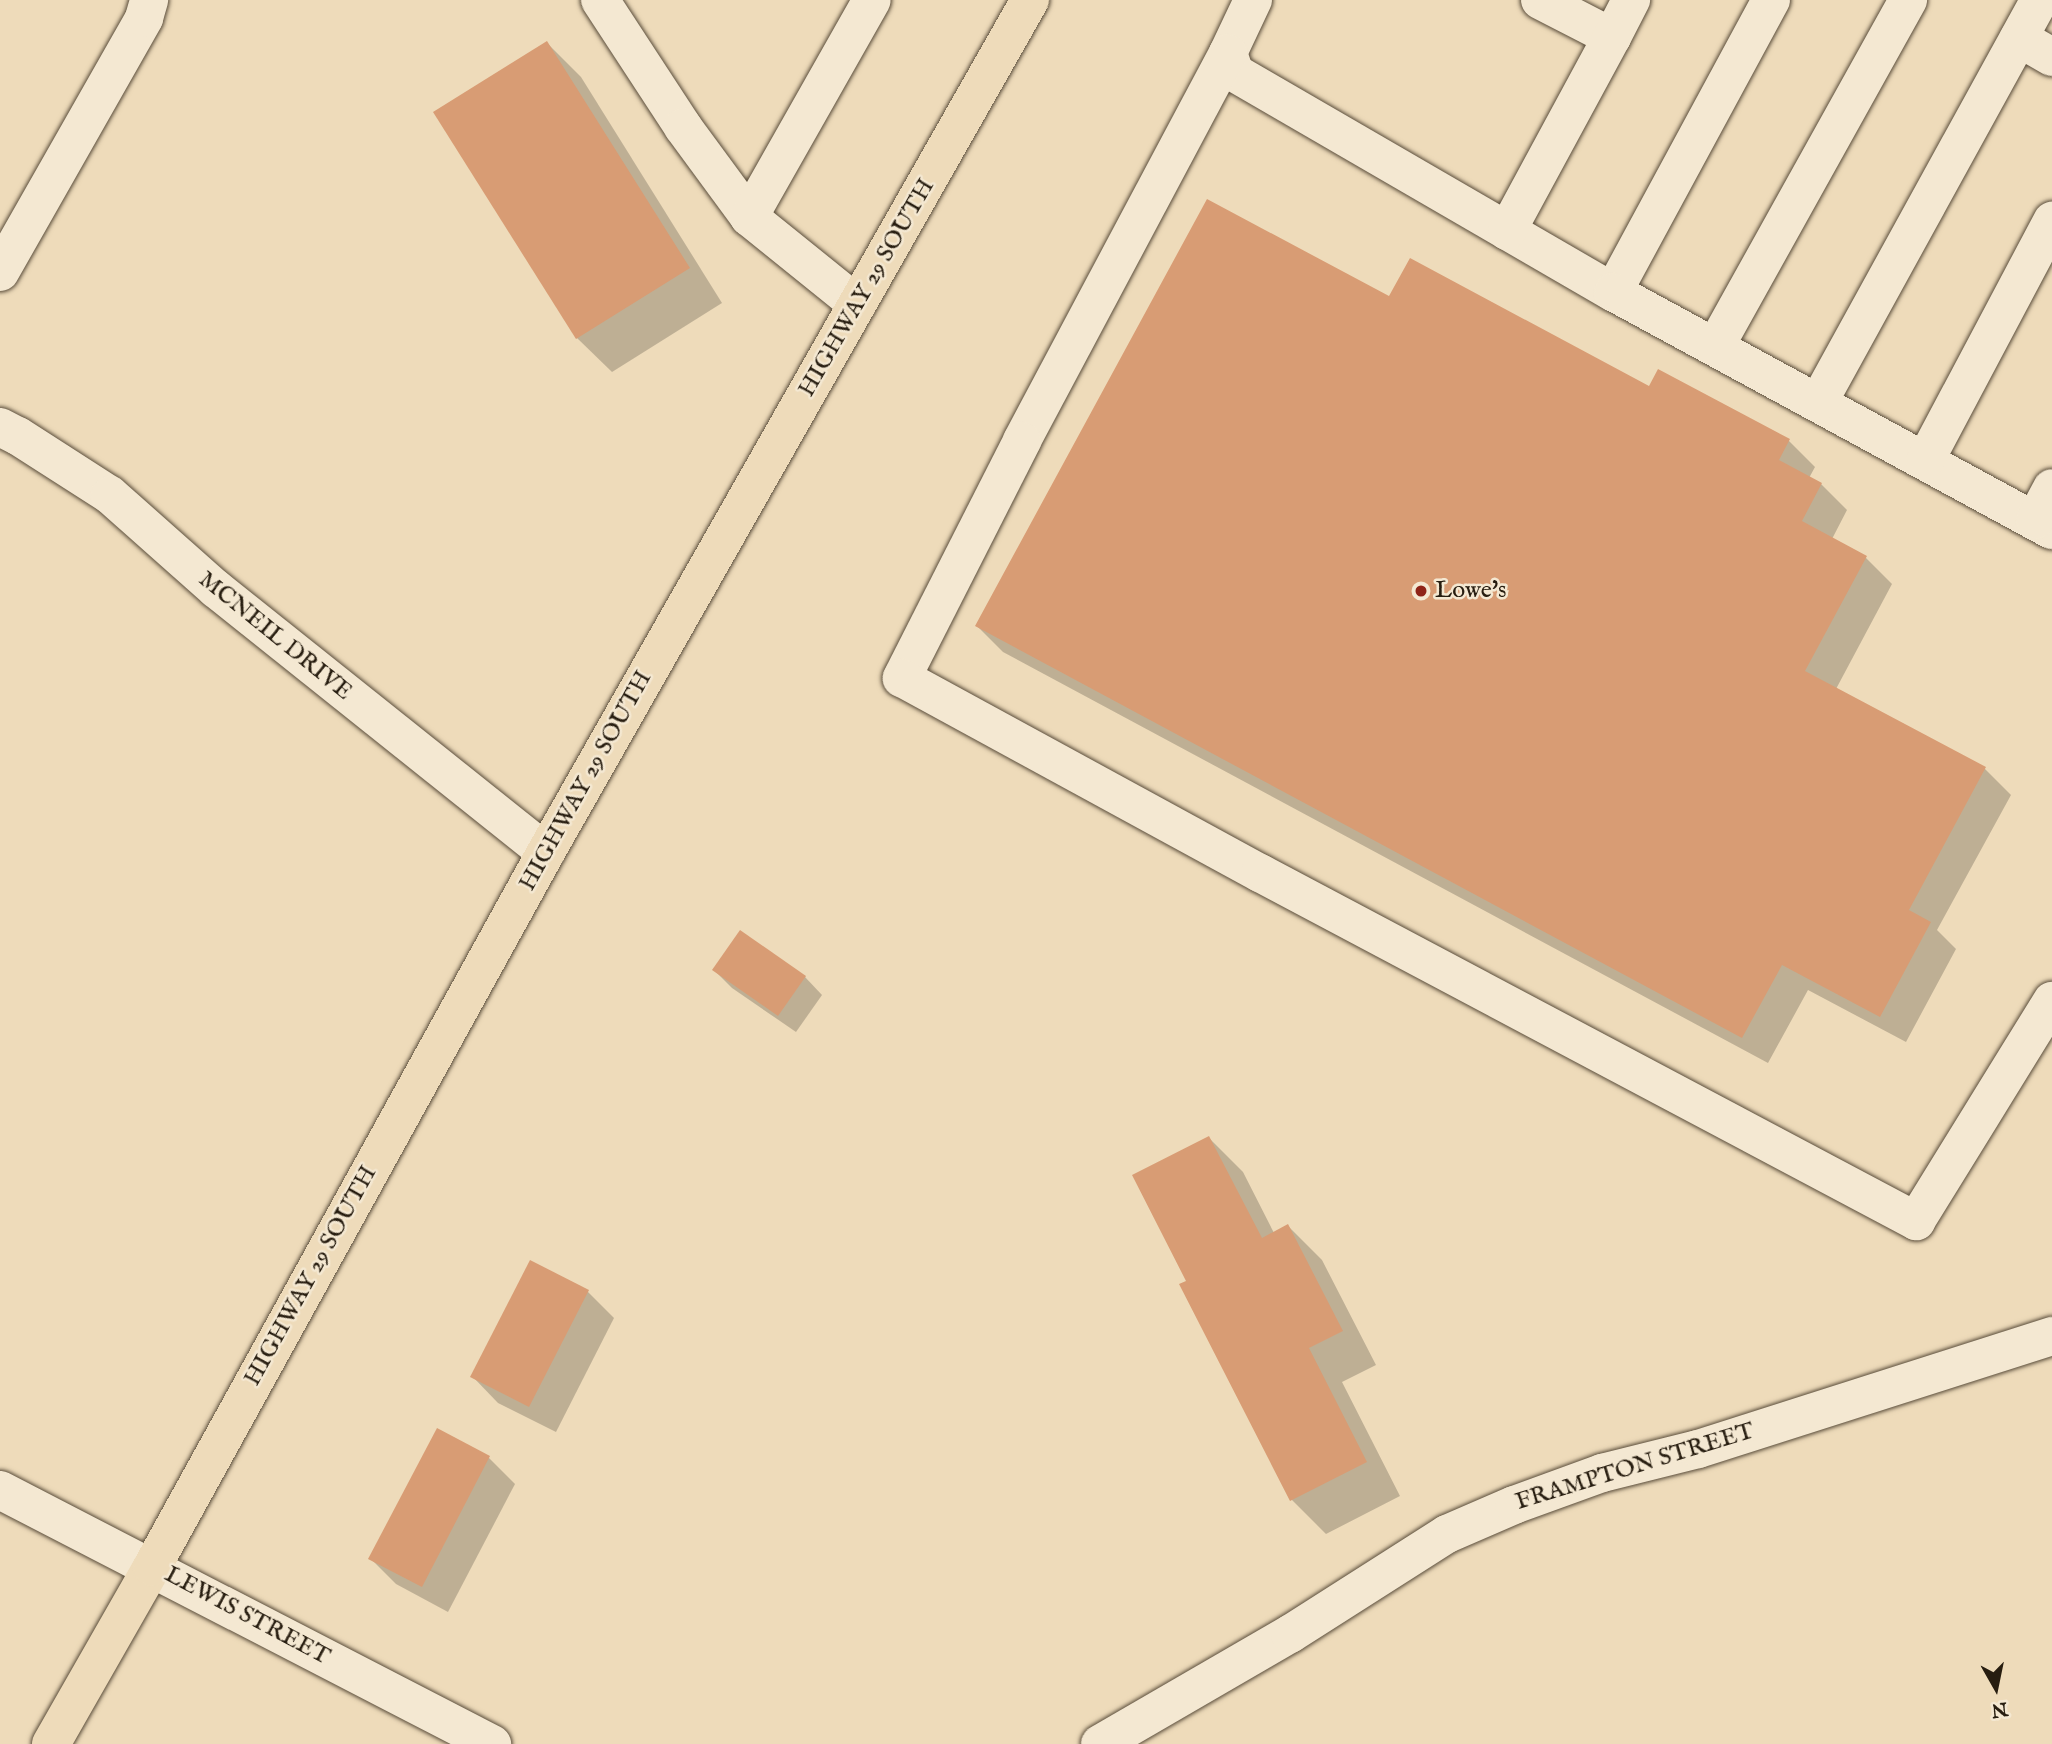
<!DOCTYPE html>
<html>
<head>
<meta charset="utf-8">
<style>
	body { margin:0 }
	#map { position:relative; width:2052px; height:1744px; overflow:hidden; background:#eedbba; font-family:"IM FELL English",serif }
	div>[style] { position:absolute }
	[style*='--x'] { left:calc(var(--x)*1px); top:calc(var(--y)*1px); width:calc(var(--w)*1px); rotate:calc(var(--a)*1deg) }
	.shadow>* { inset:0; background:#0003 }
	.building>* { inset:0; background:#d89c74 }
	.roads { filter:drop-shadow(0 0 2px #594c3a) drop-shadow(0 0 2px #594c3a) }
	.minor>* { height:38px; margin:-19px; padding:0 19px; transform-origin:19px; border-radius:19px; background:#f4e8d2 }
	.major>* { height:38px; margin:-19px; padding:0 19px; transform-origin:19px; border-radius:19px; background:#eedbba }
	.dots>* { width:19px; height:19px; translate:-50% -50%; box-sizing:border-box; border:4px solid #f4e8d2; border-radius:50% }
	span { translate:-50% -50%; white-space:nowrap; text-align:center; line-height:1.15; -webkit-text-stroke:5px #f4e8d2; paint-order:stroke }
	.street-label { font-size:24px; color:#271d10 }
	.poi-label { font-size:24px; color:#271d10 }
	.left { translate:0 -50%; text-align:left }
	.north { position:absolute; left:1961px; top:1653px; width:70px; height:70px; -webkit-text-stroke:5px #f4e8d2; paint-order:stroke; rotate:171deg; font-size:19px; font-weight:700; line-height:28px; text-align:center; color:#271d10 }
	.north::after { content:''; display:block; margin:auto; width:24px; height:32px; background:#271d10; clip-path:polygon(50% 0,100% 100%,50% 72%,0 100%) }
</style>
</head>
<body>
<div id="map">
	<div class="shadow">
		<i style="clip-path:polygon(547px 43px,581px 77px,722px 303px,612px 372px,577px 338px)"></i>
		<i style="clip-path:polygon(1390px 299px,1789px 441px,1815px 467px,1809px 478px,1821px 484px,1847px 510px,1832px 539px,1866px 558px,1892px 584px,1836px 689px,1985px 769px,2011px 795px,1937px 930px,1956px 949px,1906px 1042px,1808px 990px,1768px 1063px,1003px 652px,977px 626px)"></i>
		<i style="clip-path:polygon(740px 933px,805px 977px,822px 995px,796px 1032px,732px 988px,714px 970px)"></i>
		<i style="clip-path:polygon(1209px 1138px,1243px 1172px,1274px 1233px,1288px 1226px,1322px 1260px,1376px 1365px,1342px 1382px,1400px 1496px,1326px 1534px,1292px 1500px,1188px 1281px)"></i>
		<i style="clip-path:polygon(531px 1262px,588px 1292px,614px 1318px,556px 1432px,498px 1403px,472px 1376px)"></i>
		<i style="clip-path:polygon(438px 1430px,489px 1458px,515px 1484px,448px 1612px,396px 1584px,370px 1558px)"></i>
	</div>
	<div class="building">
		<i style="clip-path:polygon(547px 41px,690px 268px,576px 339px,433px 112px)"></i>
		<i style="clip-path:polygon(1207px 199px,1389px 296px,1410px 258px,1649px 386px,1658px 369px,1790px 439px,1779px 460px,1822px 483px,1802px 521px,1867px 556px,1805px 671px,1986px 767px,1909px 910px,1931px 922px,1880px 1017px,1782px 965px,1742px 1038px,975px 626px)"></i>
		<i style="clip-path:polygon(740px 930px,806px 976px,778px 1016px,712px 970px)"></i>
		<i style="clip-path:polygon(1209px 1136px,1262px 1238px,1288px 1224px,1343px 1331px,1309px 1348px,1367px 1462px,1290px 1501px,1179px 1284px,1186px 1281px,1132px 1175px)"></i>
		<i style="clip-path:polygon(530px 1260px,589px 1290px,529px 1407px,470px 1377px)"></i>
		<i style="clip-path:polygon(437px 1428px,490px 1456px,422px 1587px,368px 1559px)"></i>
	</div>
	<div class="roads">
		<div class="minor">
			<i style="--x:600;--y:0;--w:152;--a:56.8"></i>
			<i style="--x:683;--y:127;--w:112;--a:53.7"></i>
			<i style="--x:749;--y:217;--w:139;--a:38.9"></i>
			<i style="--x:1253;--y:0;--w:59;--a:115.3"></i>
			<i style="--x:1228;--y:53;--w:21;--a:71"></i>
			<i style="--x:1235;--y:73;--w:437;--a:30.1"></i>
			<i style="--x:1540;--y:0;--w:81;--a:27.2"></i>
			<i style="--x:1612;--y:37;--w:42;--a:-62.8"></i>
			<i style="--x:1771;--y:0;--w:332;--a:118.4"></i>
			<i style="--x:1613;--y:292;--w:499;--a:28.5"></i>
			<i style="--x:2019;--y:38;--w:38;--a:30"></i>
			<i style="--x:1228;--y:53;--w:439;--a:118"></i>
			<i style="--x:1022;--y:441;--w:266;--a:116.9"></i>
			<i style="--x:902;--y:678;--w:408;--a:28.6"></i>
			<i style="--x:1260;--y:873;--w:743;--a:27.95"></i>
			<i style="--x:1916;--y:1221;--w:259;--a:-58.3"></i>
			<i style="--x:749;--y:217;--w:249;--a:-60.5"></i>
			<i style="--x:1507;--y:231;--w:221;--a:-61.6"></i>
			<i style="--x:0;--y:272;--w:292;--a:-60.4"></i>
			<i style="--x:144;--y:18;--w:19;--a:-74"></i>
			<i style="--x:1715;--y:347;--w:397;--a:-60.9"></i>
			<i style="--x:1818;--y:403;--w:460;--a:-61.2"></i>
			<i style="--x:0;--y:427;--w:20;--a:27"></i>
			<i style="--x:18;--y:436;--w:109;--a:32.7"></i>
			<i style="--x:110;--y:495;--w:142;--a:41.6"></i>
			<i style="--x:216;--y:589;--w:422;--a:38.6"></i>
			<i style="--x:1925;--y:461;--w:272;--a:-62.1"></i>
			<i style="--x:2035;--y:520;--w:36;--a:-62"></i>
			<i style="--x:0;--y:1490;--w:554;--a:27.31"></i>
			<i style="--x:1100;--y:1744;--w:220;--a:-30.1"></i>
			<i style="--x:1290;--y:1634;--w:186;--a:-32.5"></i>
			<i style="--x:1447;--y:1534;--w:73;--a:-23.4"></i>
			<i style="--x:1514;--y:1505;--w:94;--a:-20"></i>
			<i style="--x:1602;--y:1473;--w:99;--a:-14"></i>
			<i style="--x:1698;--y:1449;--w:372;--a:-17.7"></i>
		</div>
		<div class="major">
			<i style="--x:51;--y:1744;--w:204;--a:-60.3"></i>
			<i style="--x:152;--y:1567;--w:816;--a:-61.14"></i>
			<i style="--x:546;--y:852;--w:980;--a:-60.4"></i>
		</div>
	</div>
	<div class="dots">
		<i style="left:1421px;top:591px;background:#8f2418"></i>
	</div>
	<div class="street-label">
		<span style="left:867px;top:288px;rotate:-60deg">HIGHWAY 29 SOUTH</span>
		<span style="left:275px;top:636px;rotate:39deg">MCNEIL DRIVE</span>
		<span style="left:586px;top:781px;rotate:-61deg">HIGHWAY 29 SOUTH</span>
		<span style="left:311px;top:1276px;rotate:-61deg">HIGHWAY 29 SOUTH</span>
		<span style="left:1635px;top:1467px;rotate:-17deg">FRAMPTON STREET</span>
		<span style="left:247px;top:1616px;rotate:28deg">LEWIS STREET</span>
	</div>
	<div class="poi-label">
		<span class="left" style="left:1435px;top:591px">Lowe's</span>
	</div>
	<div class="north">N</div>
</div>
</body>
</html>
